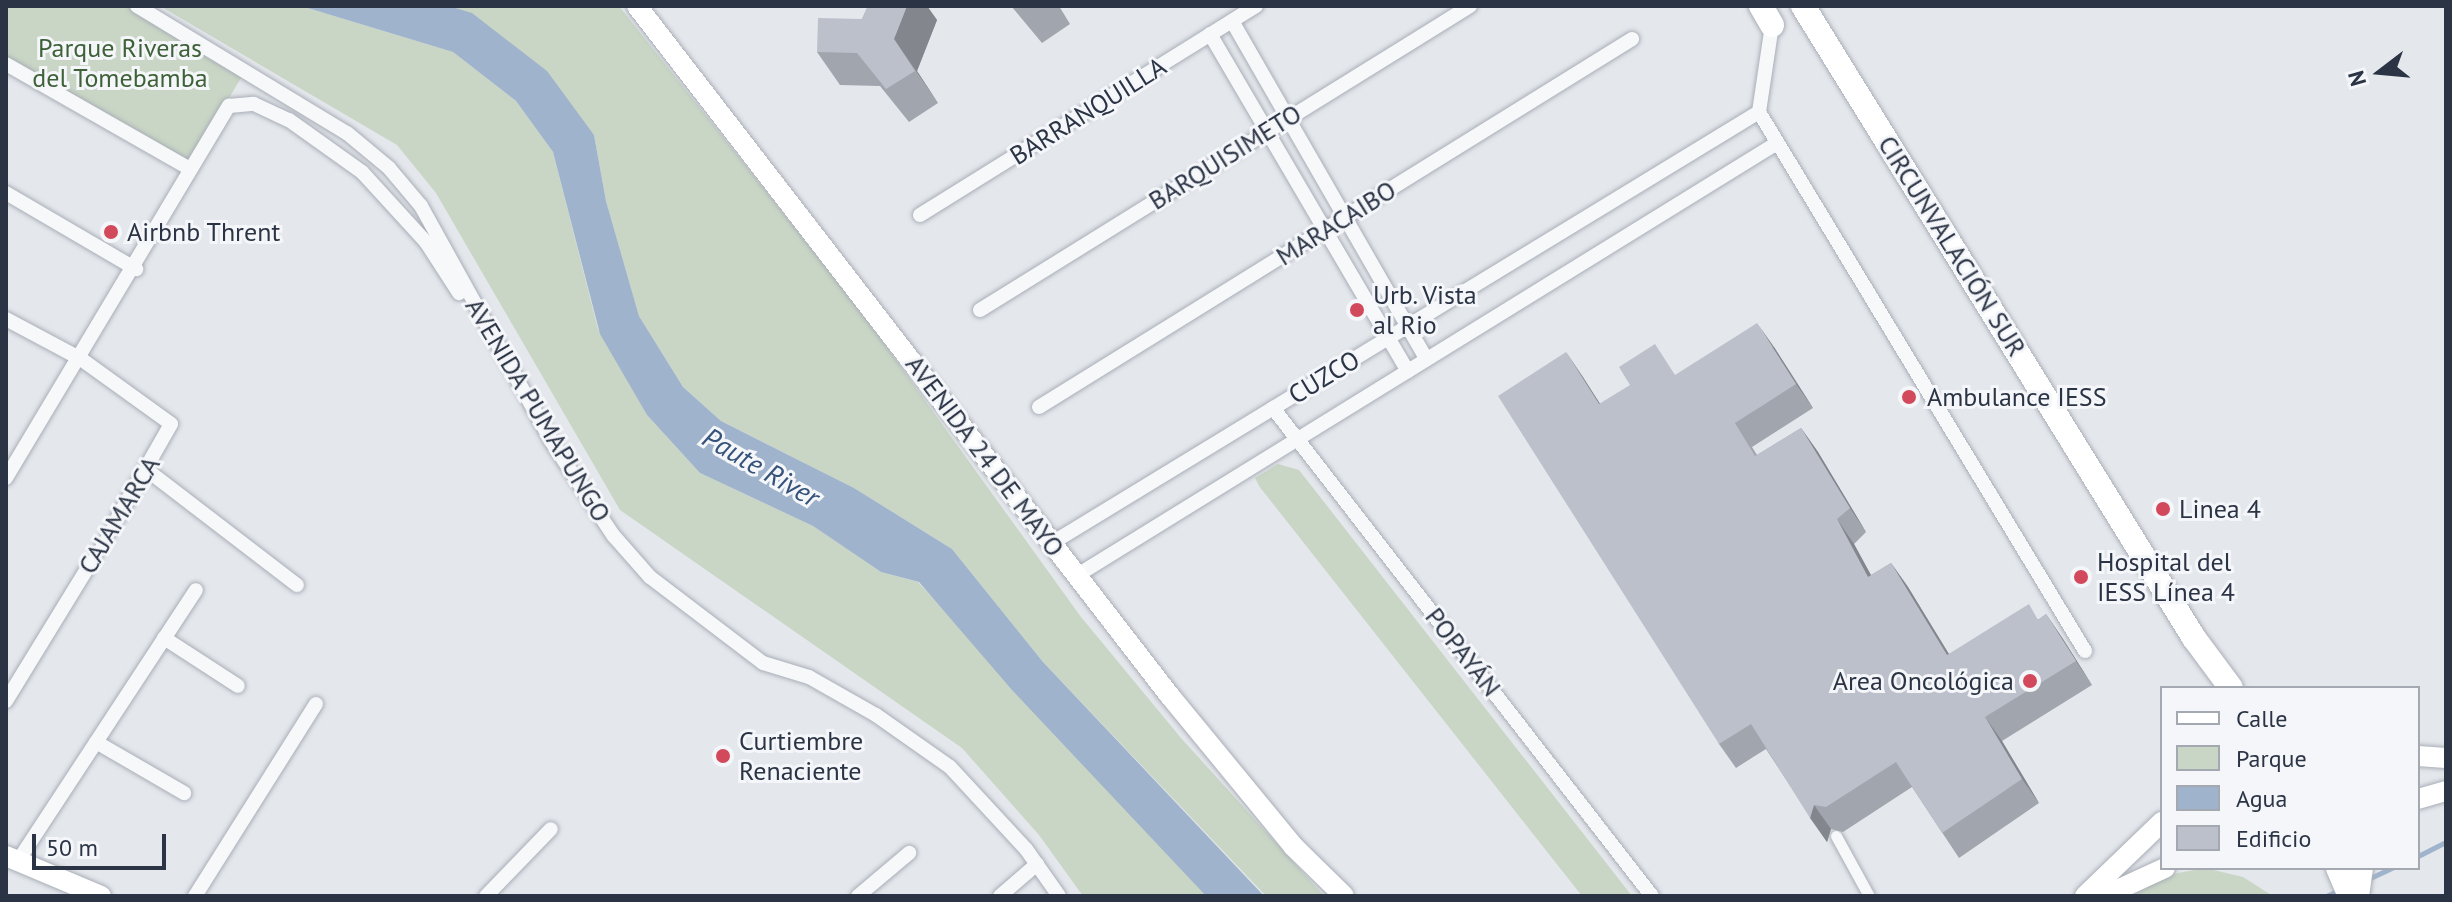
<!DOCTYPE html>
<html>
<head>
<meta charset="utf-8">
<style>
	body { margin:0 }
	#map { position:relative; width:2452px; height:902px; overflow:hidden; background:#e4e7ec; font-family:"PT Sans",sans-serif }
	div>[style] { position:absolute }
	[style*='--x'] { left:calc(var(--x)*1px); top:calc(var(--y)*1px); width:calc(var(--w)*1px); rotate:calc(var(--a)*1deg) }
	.green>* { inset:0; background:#c9d6c5 }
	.water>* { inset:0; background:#9fb4cc }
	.stream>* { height:5px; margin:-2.5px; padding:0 2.5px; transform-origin:2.5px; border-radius:2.5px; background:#9fb4cc }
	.roads { filter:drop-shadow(0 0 2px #a9aeb7) drop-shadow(0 0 2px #a9aeb7) }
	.pedestrian>* { height:11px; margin:-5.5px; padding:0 5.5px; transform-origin:5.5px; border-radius:5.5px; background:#f7f8fa }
	.minor>* { height:14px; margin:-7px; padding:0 7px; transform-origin:7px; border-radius:7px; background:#f7f8fa }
	.secondary>* { height:20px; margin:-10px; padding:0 10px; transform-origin:10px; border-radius:10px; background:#fff }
	.trunk>* { height:24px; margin:-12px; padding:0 12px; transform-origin:12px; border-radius:12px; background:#fff }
	.wall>* { inset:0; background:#a1a5ae }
	.shaded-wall>* { inset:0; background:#83868d }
	.building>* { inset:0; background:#bbc0ca }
	.dots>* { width:22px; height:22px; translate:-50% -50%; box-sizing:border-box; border:4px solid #f4f6f9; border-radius:50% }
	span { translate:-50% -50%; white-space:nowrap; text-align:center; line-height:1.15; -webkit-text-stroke:6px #f4f6f9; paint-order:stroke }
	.park-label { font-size:26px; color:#3f6138 }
	.street-label { font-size:26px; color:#2b3445 }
	.poi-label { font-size:26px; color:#2b3445 }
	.left { translate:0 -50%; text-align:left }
	.right { translate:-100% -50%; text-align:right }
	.water-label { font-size:28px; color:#34527a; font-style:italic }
	.frame { position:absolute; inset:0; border:8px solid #2b3445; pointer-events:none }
	.legend { position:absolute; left:2160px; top:686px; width:260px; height:184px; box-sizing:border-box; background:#f4f6f9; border:2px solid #a4a8b1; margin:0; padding:10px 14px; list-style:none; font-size:24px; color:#2b3445 }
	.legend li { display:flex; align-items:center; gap:16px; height:40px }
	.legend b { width:40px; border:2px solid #a4a8b1 }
	.north { position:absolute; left:2340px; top:32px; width:80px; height:80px; -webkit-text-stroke:6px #f4f6f9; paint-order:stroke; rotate:254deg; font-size:22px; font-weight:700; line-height:32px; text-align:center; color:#2b3445 }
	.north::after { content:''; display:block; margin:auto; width:28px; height:36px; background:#2b3445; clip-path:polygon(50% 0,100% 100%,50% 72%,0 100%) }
	.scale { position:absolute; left:32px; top:834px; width:134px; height:36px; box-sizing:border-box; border:4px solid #2b3445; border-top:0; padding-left:10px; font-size:24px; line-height:28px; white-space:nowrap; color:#2b3445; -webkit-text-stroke:6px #f4f6f9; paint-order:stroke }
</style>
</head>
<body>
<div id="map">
	<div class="green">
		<i style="clip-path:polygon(6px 6px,135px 6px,244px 73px,189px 165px,6px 59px)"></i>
		<i style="clip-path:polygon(160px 6px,301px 6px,453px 52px,516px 101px,553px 152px,598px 329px,647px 415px,700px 473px,813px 526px,881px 572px,918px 582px,1206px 896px,1083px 896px,1039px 835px,962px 748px,620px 510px,436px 193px,397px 145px)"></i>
		<i style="clip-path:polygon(449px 6px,619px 6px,857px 306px,1081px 617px,1181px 738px,1324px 896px,1266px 896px,1043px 662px,952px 549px,854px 488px,721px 421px,683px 387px,639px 316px,606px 201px,594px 135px)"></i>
		<i style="clip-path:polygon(1278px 464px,1299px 470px,1632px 896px,1582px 896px,1259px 486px,1255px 478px)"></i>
		<i style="clip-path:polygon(2205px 868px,2243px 877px,2273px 896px,2133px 896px,2167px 875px)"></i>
	</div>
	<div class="water">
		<i style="clip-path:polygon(301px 6px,449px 6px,472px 13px,547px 71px,594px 135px,606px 201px,639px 316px,683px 387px,721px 421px,854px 488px,952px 549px,1043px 662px,1264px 896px,1206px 896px,1012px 690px,919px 582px,881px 572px,813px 526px,700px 473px,647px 415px,600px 334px,553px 152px,516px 101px,453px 52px)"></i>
	</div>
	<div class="stream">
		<i style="--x:2418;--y:856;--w:31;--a:-27"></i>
		<i style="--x:2368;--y:879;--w:26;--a:-25"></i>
		<i style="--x:2326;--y:896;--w:15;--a:-23"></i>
	</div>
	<div class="roads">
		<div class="pedestrian">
			<i style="--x:88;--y:567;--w:58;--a:-59"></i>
			<i style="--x:1836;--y:836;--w:68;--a:61.2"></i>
		</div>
		<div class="minor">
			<i style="--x:137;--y:6;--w:245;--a:31.2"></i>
			<i style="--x:347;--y:133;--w:55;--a:39.8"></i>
			<i style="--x:389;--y:168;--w:50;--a:49.9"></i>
			<i style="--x:421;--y:206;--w:269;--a:61"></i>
			<i style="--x:551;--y:441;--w:113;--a:56.6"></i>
			<i style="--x:613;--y:535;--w:56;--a:48.6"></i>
			<i style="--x:650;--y:577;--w:142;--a:37.3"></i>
			<i style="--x:763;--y:663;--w:48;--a:16.9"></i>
			<i style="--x:809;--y:677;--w:77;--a:29.6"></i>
			<i style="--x:876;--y:715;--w:90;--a:35.1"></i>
			<i style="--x:950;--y:767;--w:112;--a:47.2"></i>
			<i style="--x:1026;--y:849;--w:57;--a:54.9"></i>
			<i style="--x:1232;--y:21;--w:390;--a:60.1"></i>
			<i style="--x:1772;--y:25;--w:88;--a:98.5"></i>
			<i style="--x:1759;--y:112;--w:630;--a:58.83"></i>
			<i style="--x:1210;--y:34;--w:391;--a:59.6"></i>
			<i style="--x:6;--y:64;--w:212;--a:29.7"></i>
			<i style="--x:6;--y:193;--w:151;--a:30.3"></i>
			<i style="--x:920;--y:215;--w:396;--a:-31.9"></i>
			<i style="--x:980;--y:310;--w:577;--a:-31.82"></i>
			<i style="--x:6;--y:319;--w:85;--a:28.1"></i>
			<i style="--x:81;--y:359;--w:111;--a:35.8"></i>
			<i style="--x:171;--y:424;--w:107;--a:119.7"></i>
			<i style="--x:1039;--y:407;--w:698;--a:-31.82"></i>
			<i style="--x:1273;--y:408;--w:618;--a:52.17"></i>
			<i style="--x:147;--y:470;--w:189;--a:37.5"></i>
			<i style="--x:6;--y:478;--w:434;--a:-59.1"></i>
			<i style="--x:229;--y:106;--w:25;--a:-5"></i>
			<i style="--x:254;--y:104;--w:38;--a:25"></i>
			<i style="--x:289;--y:120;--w:90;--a:35.5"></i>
			<i style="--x:362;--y:172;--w:95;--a:47.6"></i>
			<i style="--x:426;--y:242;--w:61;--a:57.1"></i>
			<i style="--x:1052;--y:543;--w:828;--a:-31.37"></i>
			<i style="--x:1076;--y:576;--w:824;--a:-31.7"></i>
			<i style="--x:164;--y:638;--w:88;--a:33"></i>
			<i style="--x:6;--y:701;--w:157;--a:-58.5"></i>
			<i style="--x:96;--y:742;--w:102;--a:30.1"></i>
			<i style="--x:18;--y:861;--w:324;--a:-56.7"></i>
			<i style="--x:195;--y:896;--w:227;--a:-57.8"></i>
			<i style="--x:486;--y:896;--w:93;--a:-45.9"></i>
			<i style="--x:858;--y:896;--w:67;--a:-40.1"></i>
			<i style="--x:1000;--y:896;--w:49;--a:-40.9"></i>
		</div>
		<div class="secondary">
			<i style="--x:637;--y:6;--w:872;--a:52.32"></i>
			<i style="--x:1170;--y:696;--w:194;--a:50.6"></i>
			<i style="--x:1293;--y:846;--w:71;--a:44.4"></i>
			<i style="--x:2418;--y:756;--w:28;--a:4"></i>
			<i style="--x:2418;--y:799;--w:29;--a:-16"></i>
			<i style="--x:6;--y:856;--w:103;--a:22.8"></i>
			<i style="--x:2085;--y:896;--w:107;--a:-43.9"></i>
			<i style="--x:2104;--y:896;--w:67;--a:-24.7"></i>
		</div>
		<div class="trunk">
			<i style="--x:1761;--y:6;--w:22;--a:60"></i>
			<i style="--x:1803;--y:6;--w:743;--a:58.26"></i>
			<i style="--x:2194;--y:638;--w:62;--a:53.5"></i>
			<i style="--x:2338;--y:868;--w:30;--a:67"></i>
			<i style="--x:2357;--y:896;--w:28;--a:-82"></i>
		</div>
	</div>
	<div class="wall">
		<i style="clip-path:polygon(868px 6px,927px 6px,937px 20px,917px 71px,938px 103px,909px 122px,880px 86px,840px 85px,817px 52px,862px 19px)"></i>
		<i style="clip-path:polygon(996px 6px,1059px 6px,1070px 24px,1042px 43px,1012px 7px)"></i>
		<i style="clip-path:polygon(1774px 347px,1813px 408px,1752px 447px,1757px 455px,1801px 428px,1818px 452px,1866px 532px,1854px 544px,1871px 575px,1891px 563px,1908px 587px,1949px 654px,2039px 619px,2046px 614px,2063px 639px,2092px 685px,2002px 741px,2039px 803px,1959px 858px,1912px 787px,1843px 832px,1831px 829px,1827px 842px,1766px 749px,1736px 768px,1719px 744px,1566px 352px,1600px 404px,1676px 375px)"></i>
	</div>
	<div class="shaded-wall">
		<i style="clip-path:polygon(907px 6px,927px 6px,937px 20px,917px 71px,938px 103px,894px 39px)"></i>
		<i style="clip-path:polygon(1757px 323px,1774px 347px,1813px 408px,1796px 384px)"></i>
		<i style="clip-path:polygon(1566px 352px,1583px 377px,1616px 429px,1599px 404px)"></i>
		<i style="clip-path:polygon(1801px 428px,1818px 452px,1866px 532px,1850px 508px)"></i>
		<i style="clip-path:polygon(1837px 519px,1854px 544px,1885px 601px,1868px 577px)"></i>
		<i style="clip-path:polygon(1891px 563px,1908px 587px,1964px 679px,1947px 655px)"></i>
		<i style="clip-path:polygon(2046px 614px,2063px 639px,2092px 685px,2076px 661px)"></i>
		<i style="clip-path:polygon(1985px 717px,2002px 741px,2039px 803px,2022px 779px)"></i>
		<i style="clip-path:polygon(1814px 805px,1831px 829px,1827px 842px,1810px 818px)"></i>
	</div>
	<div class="building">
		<i style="clip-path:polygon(868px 6px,907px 6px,894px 39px,915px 71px,886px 89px,857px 53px,817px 52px,818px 18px,862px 19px)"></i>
		<i style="clip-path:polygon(1757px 323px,1796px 384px,1735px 423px,1755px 456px,1801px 428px,1850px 508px,1837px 519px,1868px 577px,1891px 563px,1947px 655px,2029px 604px,2038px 620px,2046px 614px,2076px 661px,1985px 717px,2022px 779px,1942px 833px,1896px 762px,1826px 807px,1814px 805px,1810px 818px,1751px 724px,1719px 744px,1498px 396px,1566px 352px,1599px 404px,1630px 385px,1619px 367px,1655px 344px,1675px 375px)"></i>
	</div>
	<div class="dots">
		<i style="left:111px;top:232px;background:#d1495b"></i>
		<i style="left:1357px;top:310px;background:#d1495b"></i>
		<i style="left:1909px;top:397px;background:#d1495b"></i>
		<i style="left:2163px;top:509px;background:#d1495b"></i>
		<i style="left:2081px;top:577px;background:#d1495b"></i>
		<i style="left:2030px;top:681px;background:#d1495b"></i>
		<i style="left:723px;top:756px;background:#d1495b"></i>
	</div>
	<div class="park-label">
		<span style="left:120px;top:63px">Parque Riveras<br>del Tomebamba</span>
	</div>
	<div class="street-label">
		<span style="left:1088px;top:111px;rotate:-32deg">BARRANQUILLA</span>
		<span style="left:1225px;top:157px;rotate:-32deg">BARQUISIMETO</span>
		<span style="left:1336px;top:223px;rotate:-32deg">MARACAIBO</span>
		<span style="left:1952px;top:246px;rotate:58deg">CIRCUNVALACIÓN SUR</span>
		<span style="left:1324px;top:377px;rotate:-31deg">CUZCO</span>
		<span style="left:538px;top:410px;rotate:59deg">AVENIDA PUMAPUNGO</span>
		<span style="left:985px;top:456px;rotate:53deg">AVENIDA 24 DE MAYO</span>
		<span style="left:119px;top:515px;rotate:-59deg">CAJAMARCA</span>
		<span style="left:1463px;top:652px;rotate:52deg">POPAYÁN</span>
	</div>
	<div class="poi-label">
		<span class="left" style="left:127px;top:232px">Airbnb Thrent</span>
		<span class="left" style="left:1373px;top:310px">Urb. Vista<br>al Rio</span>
		<span class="left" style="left:1927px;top:397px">Ambulance IESS</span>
		<span class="left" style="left:2179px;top:509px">Linea 4</span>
		<span class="left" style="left:2097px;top:577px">Hospital del<br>IESS Línea 4</span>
		<span class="right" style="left:2014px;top:681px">Area Oncológica</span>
		<span class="left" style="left:739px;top:756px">Curtiembre<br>Renaciente</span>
	</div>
	<div class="water-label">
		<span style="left:761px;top:467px;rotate:30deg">Paute River</span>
	</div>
	<div class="frame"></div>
	<ul class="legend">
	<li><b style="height:10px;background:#fff"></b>Calle</li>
	<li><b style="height:22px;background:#c9d6c5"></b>Parque</li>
	<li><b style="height:22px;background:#9fb4cc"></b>Agua</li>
	<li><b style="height:22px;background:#bbc0ca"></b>Edificio</li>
	</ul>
	<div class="north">N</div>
	<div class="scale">50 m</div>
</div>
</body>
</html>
